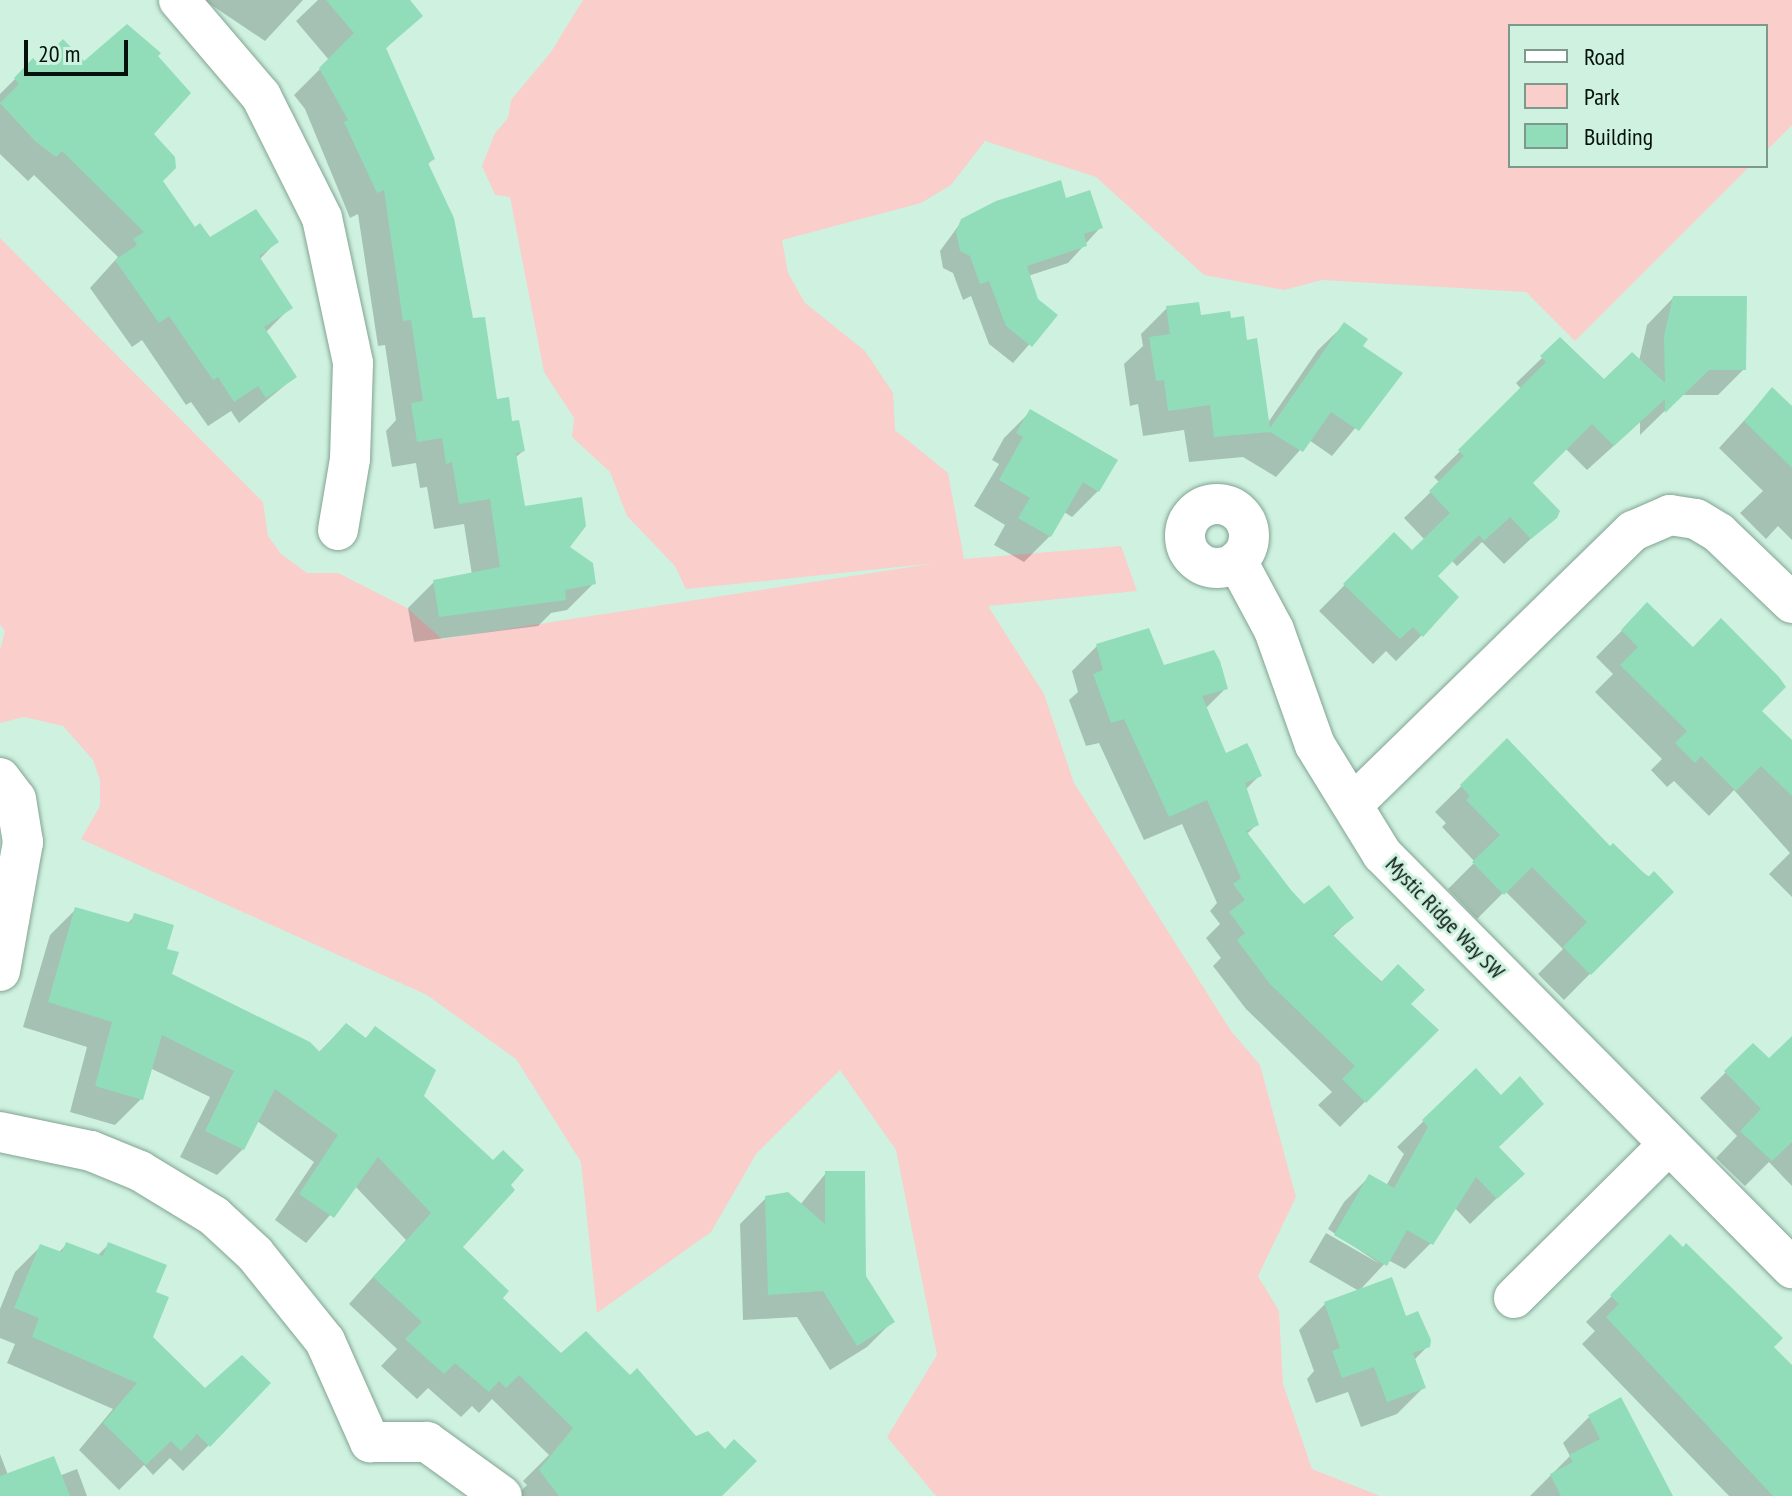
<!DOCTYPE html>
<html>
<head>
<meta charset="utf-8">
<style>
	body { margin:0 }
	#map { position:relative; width:1792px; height:1496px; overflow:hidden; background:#cff2e0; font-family:"PT Sans Narrow",sans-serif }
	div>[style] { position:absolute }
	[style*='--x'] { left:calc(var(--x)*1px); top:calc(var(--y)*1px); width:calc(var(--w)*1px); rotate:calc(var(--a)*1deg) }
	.green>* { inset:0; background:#f9cecb }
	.shadow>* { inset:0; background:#0003 }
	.building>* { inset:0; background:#91ddb9 }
	.roads { filter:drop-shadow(0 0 2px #83a393) drop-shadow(0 0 2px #83a393) }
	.minor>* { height:40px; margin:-20px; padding:0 20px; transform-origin:20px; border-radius:20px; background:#fff }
	.minor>.ring { margin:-20px; padding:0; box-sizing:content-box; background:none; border:40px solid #fff; border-radius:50% }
	span { translate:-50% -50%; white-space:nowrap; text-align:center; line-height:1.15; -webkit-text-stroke:6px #cff2e0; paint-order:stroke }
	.street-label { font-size:22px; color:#05110b }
	.legend { position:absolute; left:1508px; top:24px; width:260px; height:144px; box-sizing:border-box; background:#cff2e0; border:2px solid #7e988b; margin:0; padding:10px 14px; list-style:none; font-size:24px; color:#05110b }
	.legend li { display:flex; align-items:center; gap:16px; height:40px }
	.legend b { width:40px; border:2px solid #7e988b }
	.scale { position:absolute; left:24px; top:40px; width:104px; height:36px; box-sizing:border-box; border:4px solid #05110b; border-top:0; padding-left:10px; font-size:24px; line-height:28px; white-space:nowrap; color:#05110b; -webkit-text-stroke:6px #cff2e0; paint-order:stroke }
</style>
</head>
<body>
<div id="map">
	<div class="green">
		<i style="clip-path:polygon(583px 0,1792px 0,1792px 125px,1766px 151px,1766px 26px,1510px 26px,1510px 166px,1750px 166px,1575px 341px,1526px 292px,1322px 280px,1284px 290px,1204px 275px,1096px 177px,985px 141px,951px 185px,921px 203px,782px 240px,788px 273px,805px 303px,865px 351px,893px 393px,895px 430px,948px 473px,964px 559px,1121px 546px,1137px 591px,988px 606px,1044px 694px,1074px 783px,1231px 1031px,1260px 1065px,1296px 1197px,1258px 1276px,1279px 1311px,1283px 1384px,1312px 1469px,1380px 1496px,936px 1496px,887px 1437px,937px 1355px,896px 1150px,840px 1070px,756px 1154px,711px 1232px,597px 1313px,581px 1162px,516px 1059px,427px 995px,81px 839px,100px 806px,100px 780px,93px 760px,63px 726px,24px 717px,0 723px,0 650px,5px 631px,0 625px,0 238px,263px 502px,268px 536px,281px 554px,307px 573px,338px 573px,407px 608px,442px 639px,937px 563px,686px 589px,675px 566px,627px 516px,610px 472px,572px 437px,574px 418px,544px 372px,510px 197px,495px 195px,482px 166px,495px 133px,508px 118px,511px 100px,551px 52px)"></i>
	</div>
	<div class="shadow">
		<i style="clip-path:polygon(204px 0,303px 0,265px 41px)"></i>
		<i style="clip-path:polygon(318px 0,407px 0,420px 16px,384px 50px,433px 159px,427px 165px,495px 401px,523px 451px,515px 458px,523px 509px,567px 547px,593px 584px,567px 610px,551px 613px,538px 626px,414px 642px,408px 608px,434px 582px,472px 575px,464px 524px,434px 529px,427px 487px,420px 488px,416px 463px,392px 467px,386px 431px,396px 420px,385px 345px,378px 346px,358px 214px,350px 218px,305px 109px,294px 95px,329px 60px,296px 21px)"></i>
		<i style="clip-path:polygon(128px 27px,189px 93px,151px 134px,161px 180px,195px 229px,209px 239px,276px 242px,259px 260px,291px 307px,265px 333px,295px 377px,239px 423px,231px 411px,208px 426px,191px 402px,186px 405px,142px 340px,132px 347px,90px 288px,118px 257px,34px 175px,28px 181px,0 154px,0 94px,33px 61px,39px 67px,84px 64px)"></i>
		<i style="clip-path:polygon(1065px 201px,1100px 228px,1068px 263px,1028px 276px,1036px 300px,1055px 315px,1013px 363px,989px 344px,971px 296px,963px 300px,953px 273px,943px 268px,940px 251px,962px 221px)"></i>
		<i style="clip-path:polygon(1673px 298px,1744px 369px,1718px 395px,1681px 395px,1640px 435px,1640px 422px,1587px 470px,1565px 448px,1530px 483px,1555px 516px,1504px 564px,1482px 542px,1457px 566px,1451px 560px,1435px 576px,1422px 635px,1396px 661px,1386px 651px,1373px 664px,1319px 611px,1394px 535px,1412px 553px,1425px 540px,1404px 518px,1440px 483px,1434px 477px,1522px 390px,1516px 383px,1542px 358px,1604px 381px,1639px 361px,1647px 325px)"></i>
		<i style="clip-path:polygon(1167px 308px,1200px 317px,1267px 424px,1318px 350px,1344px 325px,1360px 346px,1400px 374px,1332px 456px,1309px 440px,1276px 477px,1243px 457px,1189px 462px,1184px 430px,1143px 436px,1138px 404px,1130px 406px,1124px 364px,1143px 346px,1141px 334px)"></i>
		<i style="clip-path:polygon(1772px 390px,1792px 407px,1792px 540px,1778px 526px,1766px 539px,1740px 513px,1763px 491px,1719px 448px)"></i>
		<i style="clip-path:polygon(1030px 412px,1098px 491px,1072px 517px,1064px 512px,1050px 536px,1024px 562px,994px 545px,1005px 525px,974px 506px,999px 464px,992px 460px,1004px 438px)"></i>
		<i style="clip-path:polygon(1647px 605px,1792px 743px,1792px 897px,1769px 874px,1790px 853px,1734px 790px,1709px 816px,1674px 781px,1667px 787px,1651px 770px,1662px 759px,1595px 692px,1613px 674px,1596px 657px)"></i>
		<i style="clip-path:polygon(1097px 646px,1226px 688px,1205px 709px,1225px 755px,1259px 776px,1245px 790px,1257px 824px,1246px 835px,1304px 907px,1351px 918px,1332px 937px,1436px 1030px,1340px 1127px,1318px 1105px,1332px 1092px,1246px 1009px,1213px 966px,1221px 958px,1206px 938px,1220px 924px,1210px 911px,1217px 903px,1182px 824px,1144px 840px,1099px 743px,1086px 746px,1069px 700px,1078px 692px,1072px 671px)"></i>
		<i style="clip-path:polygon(1507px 741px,1609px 849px,1671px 892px,1564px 1000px,1538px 974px,1563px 949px,1505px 891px,1477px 919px,1448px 889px,1475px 862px,1442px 827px,1446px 823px,1435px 812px)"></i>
		<i style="clip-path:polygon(76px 909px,127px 924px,135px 916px,164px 950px,170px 975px,318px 1053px,346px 1025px,365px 1039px,375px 1028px,422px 1096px,460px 1247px,500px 1298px,719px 1496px,516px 1496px,527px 1485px,523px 1481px,549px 1455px,492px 1399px,479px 1413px,472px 1406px,461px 1417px,428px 1388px,417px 1399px,381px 1366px,397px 1349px,349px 1304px,406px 1240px,355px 1186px,306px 1243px,275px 1220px,314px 1162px,257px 1121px,243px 1149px,217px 1175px,180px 1157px,210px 1097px,150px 1068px,141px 1099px,115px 1125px,70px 1112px,87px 1047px,23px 1027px,50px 935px)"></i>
		<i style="clip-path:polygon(1792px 1038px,1792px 1186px,1769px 1162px,1745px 1186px,1716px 1158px,1737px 1136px,1700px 1098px,1753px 1045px,1769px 1061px)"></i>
		<i style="clip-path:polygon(1475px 1071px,1497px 1148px,1522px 1174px,1470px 1224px,1454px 1207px,1431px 1243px,1405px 1269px,1388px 1260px,1359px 1291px,1309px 1262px,1326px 1233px,1380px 1264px,1328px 1229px,1344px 1202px,1370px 1176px,1386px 1186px,1404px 1154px,1397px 1147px)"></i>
		<i style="clip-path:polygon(826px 1173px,864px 1276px,893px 1321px,867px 1347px,830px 1370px,797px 1317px,743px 1320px,740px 1224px,766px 1198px,800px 1205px)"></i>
		<i style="clip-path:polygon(1670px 1237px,1792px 1368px,1792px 1496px,1729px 1496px,1582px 1344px,1595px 1331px,1586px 1322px)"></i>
		<i style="clip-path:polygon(67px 1244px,97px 1256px,109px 1244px,154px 1293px,150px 1338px,209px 1445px,183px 1471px,170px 1458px,153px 1475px,144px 1465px,119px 1490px,79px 1450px,113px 1409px,7px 1363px,15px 1344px,0 1338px,0 1309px,15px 1272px,41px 1246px,58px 1253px)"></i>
		<i style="clip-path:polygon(1325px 1304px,1405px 1318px,1428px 1346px,1413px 1361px,1423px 1388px,1397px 1414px,1361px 1427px,1348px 1392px,1316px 1403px,1307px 1379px,1314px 1371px,1299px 1330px)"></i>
		<i style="clip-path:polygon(1589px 1417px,1664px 1496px,1530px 1496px,1570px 1456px,1563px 1443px)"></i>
		<i style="clip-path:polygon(0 1454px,8px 1475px,59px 1476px,77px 1469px,87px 1496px,0 1496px)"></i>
	</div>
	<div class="building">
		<i style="clip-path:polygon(326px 0,410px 0,423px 16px,386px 48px,435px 159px,428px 163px,454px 218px,473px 318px,485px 317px,497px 399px,509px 397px,512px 421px,519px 420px,525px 451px,516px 453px,525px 506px,582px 497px,586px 526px,570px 547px,593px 563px,596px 584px,565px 590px,566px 600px,439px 617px,433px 580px,500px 567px,490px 499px,459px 504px,452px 462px,446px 464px,442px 438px,417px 442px,411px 403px,423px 401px,411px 320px,403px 321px,384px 190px,377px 193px,344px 122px,348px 120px,319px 68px,354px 33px)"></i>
		<i style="clip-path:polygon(127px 24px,161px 53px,158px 56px,191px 93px,154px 134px,175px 157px,176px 168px,163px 181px,195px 227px,200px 223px,210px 237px,256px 209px,279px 242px,259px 256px,293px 308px,264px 327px,297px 377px,266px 398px,258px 386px,234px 402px,218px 377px,213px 380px,169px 316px,159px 323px,115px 260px,137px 245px,133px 239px,144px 232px,62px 151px,56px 157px,36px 142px,0 103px,19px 84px,14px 78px,33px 58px,39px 64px,63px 39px,84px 61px)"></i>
		<i style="clip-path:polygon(1061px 180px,1066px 198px,1090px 190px,1103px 228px,1084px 234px,1087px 246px,1027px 266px,1038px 299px,1058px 315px,1032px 347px,1006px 326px,989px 281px,980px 284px,970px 256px,960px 251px,956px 232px,961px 219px,996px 201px)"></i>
		<i style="clip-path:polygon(1673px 296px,1747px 296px,1746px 370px,1709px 370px,1665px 413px,1665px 399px,1614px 446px,1592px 424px,1533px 483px,1560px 511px,1557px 518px,1531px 539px,1510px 517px,1484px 541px,1479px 535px,1438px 576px,1459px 597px,1423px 637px,1413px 627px,1400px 639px,1343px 584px,1394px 532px,1412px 550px,1450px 513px,1429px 491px,1464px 456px,1458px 450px,1546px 362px,1540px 356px,1560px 337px,1604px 379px,1632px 352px,1665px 383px,1664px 336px)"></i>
		<i style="clip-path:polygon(1199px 302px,1201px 315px,1230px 311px,1231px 318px,1244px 316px,1247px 340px,1257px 338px,1270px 428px,1344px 322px,1368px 339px,1363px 346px,1403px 373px,1359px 431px,1331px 412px,1303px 452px,1270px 432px,1214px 437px,1210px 405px,1168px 411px,1164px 380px,1156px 381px,1149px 337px,1170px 334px,1166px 306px)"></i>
		<i style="clip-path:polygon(1772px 387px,1792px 406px,1792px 468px,1744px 421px)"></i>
		<i style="clip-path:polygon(1030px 409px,1118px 460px,1099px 492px,1083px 482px,1051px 537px,1018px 518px,1030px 498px,999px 480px,1023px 437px,1016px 433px)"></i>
		<i style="clip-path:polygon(1647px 602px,1693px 647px,1721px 618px,1779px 677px,1786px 687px,1762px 711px,1792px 740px,1792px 796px,1761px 766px,1736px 791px,1701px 756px,1695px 763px,1675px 743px,1687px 731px,1620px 665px,1638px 647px,1621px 630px)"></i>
		<i style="clip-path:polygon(1149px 628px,1164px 665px,1214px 650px,1220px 661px,1228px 689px,1202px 696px,1226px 753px,1247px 743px,1251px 750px,1262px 776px,1245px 783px,1259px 825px,1246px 831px,1291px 890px,1304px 904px,1329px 885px,1354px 918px,1332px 934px,1381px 982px,1398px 964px,1425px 990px,1411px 1004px,1439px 1030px,1366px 1103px,1342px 1079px,1355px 1066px,1270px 984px,1237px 940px,1245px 933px,1229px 912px,1245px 900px,1233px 884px,1241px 878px,1207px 800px,1169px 817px,1124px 719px,1111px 723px,1093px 674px,1103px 670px,1096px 644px)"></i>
		<i style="clip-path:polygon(1507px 738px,1610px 846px,1613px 843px,1648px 877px,1654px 871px,1674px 892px,1591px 975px,1563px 947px,1587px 922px,1532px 867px,1504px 895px,1472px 862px,1500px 835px,1466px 800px,1470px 796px,1460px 785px)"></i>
		<i style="clip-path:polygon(75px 907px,131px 923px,134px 913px,174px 925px,167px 949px,179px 952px,172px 974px,310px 1042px,320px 1052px,346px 1023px,366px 1038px,375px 1026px,436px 1070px,424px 1096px,493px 1160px,503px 1150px,524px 1170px,511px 1185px,515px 1190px,463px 1247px,509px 1291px,503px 1298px,561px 1353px,586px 1331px,630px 1375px,637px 1368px,696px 1436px,708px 1431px,725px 1449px,734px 1439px,757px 1461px,722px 1496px,559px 1496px,539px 1470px,573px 1428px,519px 1375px,506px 1388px,499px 1381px,489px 1392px,455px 1363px,444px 1374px,405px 1339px,422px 1322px,373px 1277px,431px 1213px,378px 1157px,334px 1218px,299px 1194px,338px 1135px,275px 1089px,244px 1150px,205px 1131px,234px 1071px,162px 1035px,143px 1100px,95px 1086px,112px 1022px,48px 1002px)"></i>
		<i style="clip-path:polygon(1792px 1036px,1792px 1142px,1772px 1161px,1740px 1131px,1761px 1109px,1724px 1071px,1753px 1043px,1769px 1058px)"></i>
		<i style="clip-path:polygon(1476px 1068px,1501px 1095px,1520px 1076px,1544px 1104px,1499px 1147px,1525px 1174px,1497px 1199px,1476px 1177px,1433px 1245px,1407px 1230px,1387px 1266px,1334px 1235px,1369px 1174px,1394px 1188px,1428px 1127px,1422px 1120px)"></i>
		<i style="clip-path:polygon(825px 1171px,865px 1171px,866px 1276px,895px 1322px,857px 1346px,823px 1291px,768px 1295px,765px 1196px,788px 1192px,825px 1224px)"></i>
		<i style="clip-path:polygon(1670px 1234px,1683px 1247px,1686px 1243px,1783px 1338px,1774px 1347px,1792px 1365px,1792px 1496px,1773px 1496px,1606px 1317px,1619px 1304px,1610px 1295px)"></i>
		<i style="clip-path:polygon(66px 1242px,103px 1256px,108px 1242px,167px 1265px,156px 1292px,169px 1297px,153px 1337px,205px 1388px,242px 1355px,271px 1383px,210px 1447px,197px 1434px,181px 1451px,171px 1441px,146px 1465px,103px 1423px,137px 1383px,32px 1337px,39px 1318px,14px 1308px,40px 1244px,62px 1252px)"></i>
		<i style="clip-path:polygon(1392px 1277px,1406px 1316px,1418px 1311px,1431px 1340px,1430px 1347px,1413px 1353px,1426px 1388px,1387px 1402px,1374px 1367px,1342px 1378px,1332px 1351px,1340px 1348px,1324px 1302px)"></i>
		<i style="clip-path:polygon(1621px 1397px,1673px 1496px,1561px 1496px,1550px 1474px,1573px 1462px,1569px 1455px,1600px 1439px,1588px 1415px)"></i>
		<i style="clip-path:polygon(54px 1456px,70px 1496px,0 1496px,0 1476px)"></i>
	</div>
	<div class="roads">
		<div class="minor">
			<i style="--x:179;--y:0;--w:126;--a:49.5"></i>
			<i style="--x:261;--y:96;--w:136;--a:63.4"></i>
			<i style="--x:322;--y:218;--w:148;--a:77.9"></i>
			<i style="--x:353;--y:363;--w:96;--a:91.8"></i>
			<i style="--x:350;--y:459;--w:72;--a:99.6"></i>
			<i class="ring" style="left:1185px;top:504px;width:24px;height:24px"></i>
			<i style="--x:1237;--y:561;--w:78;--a:61.8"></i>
			<i style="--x:1274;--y:630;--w:122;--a:70.4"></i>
			<i style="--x:1315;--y:745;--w:128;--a:58.4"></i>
			<i style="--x:1382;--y:854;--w:583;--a:45.28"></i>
			<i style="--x:0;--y:778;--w:26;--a:53"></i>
			<i style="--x:16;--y:799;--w:44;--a:80.8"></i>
			<i style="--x:23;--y:842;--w:131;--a:100.1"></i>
			<i style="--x:1353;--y:804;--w:391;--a:-44.3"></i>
			<i style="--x:1633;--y:531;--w:40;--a:-23.4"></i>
			<i style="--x:1670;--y:515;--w:26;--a:9"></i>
			<i style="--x:1696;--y:519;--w:27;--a:31"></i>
			<i style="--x:1719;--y:533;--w:101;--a:43.8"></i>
			<i style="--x:0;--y:1132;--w:93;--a:11.8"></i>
			<i style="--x:91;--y:1151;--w:53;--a:22.2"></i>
			<i style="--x:140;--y:1171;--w:87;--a:31.3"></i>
			<i style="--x:214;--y:1216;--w:56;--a:42.8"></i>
			<i style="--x:255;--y:1254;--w:112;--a:51.2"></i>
			<i style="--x:325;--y:1341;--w:111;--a:66"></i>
			<i style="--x:370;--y:1442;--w:57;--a:0"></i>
			<i style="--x:427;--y:1442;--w:92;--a:35.8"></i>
			<i style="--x:1514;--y:1298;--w:217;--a:-44.8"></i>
		</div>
	</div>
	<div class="street-label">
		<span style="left:1445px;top:918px;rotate:46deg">Mystic Ridge Way SW</span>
	</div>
	<ul class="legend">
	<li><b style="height:10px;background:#fff"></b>Road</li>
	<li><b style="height:22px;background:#f9cecb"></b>Park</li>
	<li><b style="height:22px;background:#91ddb9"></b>Building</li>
	</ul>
	<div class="scale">20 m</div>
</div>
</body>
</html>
